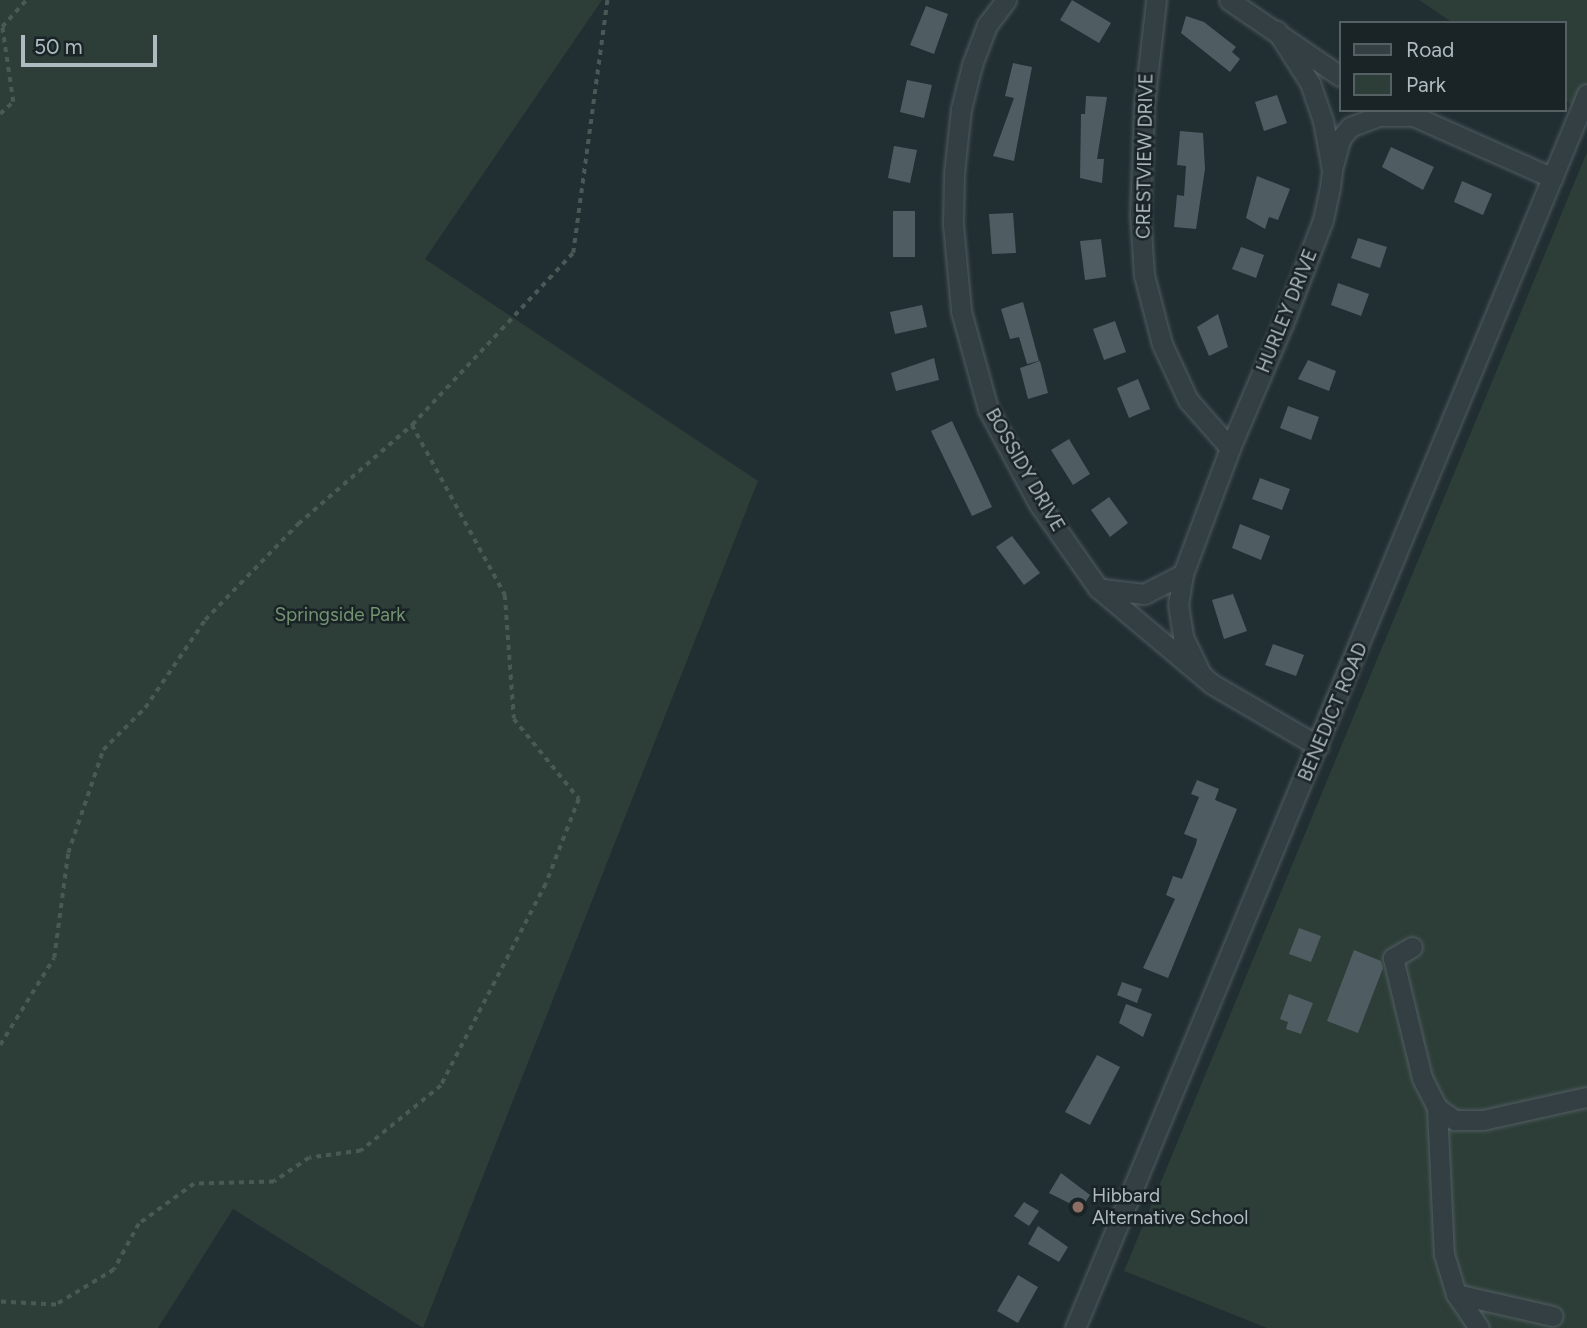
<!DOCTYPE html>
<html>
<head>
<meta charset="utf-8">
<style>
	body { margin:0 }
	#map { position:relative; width:1587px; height:1328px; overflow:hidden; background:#212e32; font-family:Figtree,sans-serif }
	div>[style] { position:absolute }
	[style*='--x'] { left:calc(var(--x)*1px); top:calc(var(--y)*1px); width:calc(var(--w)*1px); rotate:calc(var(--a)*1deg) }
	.green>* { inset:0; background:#2c3e37 }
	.building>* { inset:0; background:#4f5d63 }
	.path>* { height:3.5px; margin-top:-1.75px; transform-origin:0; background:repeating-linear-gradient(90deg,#495956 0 5px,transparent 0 10px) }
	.roads { filter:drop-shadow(0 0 2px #515d61) drop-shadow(0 0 2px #515d61) }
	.minor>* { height:19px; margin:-9.5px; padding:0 9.5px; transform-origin:9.5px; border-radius:9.5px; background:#343f43 }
	.dots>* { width:19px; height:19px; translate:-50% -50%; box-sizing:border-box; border:4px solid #1a2427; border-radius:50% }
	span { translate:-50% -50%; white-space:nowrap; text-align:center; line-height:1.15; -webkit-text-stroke:5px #1a2427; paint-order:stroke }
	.street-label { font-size:19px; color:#aebbc0 }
	.park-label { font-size:19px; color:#749370 }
	.poi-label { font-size:19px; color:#aebbc0 }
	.left { translate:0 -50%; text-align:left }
	.legend { position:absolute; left:1339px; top:21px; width:228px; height:91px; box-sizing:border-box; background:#1a2427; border:2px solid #556064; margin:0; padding:9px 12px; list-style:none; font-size:21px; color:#aebbc0 }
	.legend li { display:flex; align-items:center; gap:14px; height:35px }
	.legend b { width:35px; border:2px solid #556064 }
	.scale { position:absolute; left:21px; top:35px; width:136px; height:32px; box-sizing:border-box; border:4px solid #aebbc0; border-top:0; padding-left:9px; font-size:21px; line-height:24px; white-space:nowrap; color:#aebbc0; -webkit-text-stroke:5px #1a2427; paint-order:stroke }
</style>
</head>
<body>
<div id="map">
	<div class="green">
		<i style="clip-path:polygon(0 0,602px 0,425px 259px,758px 481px,423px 1328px,233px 1209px,158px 1328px,0 1328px)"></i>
		<i style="clip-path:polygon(1419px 0,1587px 0,1587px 94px,1580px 111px,1564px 100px,1564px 23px,1453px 23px)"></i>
		<i style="clip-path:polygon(1587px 152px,1587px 1328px,1267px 1328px,1124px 1271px)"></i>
	</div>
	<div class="building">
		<i style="clip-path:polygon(1072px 0,1111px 23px,1099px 43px,1060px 20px)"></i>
		<i style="clip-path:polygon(926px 6px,948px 14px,934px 54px,910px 45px)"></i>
		<i style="clip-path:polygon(1186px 16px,1204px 22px,1236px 47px,1232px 52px,1240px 59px,1230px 72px,1181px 33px)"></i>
		<i style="clip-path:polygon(1013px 63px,1032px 67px,1014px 161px,993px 156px,1014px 98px,1005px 96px)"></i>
		<i style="clip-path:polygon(907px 80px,932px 85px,924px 118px,900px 112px)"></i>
		<i style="clip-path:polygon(1277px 95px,1287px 123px,1264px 131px,1255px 102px)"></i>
		<i style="clip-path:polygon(1086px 96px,1107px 97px,1097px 159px,1104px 159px,1102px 183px,1080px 178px,1081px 114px,1085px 114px)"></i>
		<i style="clip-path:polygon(1180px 131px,1203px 133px,1205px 169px,1196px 229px,1174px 227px,1177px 195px,1184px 196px,1186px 166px,1177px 165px)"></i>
		<i style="clip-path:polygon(894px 146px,917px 150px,910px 183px,888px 178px)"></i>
		<i style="clip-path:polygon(1391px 147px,1434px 167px,1423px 190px,1382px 167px)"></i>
		<i style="clip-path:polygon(1257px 176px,1290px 189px,1278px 220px,1269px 217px,1265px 229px,1246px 218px)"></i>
		<i style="clip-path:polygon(1462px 181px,1492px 194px,1483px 215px,1454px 202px)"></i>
		<i style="clip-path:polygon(893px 211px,915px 211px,915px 257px,893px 257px)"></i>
		<i style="clip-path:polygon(1013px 213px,1016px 253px,992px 254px,989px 214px)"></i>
		<i style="clip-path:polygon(1358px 238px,1387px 247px,1380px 268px,1351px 258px)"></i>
		<i style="clip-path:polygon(1101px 239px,1106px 277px,1085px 280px,1080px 241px)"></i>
		<i style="clip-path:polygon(1241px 247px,1264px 255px,1256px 278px,1232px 269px)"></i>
		<i style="clip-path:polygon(1338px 283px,1369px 294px,1361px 316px,1331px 305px)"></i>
		<i style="clip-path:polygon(1023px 302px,1039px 361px,1027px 364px,1019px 337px,1010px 339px,1001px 309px)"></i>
		<i style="clip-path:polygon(922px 305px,927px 327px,895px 334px,890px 312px)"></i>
		<i style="clip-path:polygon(1218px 314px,1228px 347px,1209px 356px,1197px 327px)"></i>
		<i style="clip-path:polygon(1115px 321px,1126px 352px,1104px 360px,1093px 329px)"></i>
		<i style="clip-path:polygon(934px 358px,939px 380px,896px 391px,891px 373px)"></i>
		<i style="clip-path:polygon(1308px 360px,1336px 371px,1329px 391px,1298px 379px)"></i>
		<i style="clip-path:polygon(1040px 361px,1048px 393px,1028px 399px,1020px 368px)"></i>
		<i style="clip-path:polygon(1138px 379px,1150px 409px,1129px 418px,1117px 388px)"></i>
		<i style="clip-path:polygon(1288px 406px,1319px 417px,1311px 440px,1280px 428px)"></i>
		<i style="clip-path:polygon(952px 421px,992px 507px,972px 516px,931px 431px)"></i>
		<i style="clip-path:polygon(1069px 439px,1090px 474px,1073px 485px,1051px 450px)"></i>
		<i style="clip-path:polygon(1260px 478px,1290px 489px,1282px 510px,1252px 499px)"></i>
		<i style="clip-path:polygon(1109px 497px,1128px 523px,1110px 537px,1091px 510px)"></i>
		<i style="clip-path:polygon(1240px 524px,1270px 536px,1261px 560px,1232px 548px)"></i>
		<i style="clip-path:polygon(1012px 536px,1040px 573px,1024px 585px,996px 547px)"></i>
		<i style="clip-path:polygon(1233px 594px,1247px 631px,1224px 639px,1212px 600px)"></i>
		<i style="clip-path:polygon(1273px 644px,1304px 655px,1296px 676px,1265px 665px)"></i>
		<i style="clip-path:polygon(1197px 780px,1219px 789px,1215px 800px,1237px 809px,1168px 978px,1143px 968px,1175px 899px,1166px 895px,1173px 876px,1182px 879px,1196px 844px,1197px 839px,1184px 834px,1199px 797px,1191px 794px)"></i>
		<i style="clip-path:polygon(1299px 928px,1321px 936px,1311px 962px,1289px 954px)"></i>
		<i style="clip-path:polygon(1354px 950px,1381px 961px,1383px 968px,1358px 1033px,1327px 1021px)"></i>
		<i style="clip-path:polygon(1122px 982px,1142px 989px,1137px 1003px,1117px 995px)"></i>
		<i style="clip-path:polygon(1289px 994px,1313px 1003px,1301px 1034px,1286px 1029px,1288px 1022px,1280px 1019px)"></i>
		<i style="clip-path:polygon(1126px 1004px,1152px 1014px,1143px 1037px,1119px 1023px)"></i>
		<i style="clip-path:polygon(1097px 1055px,1120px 1067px,1090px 1125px,1065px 1112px)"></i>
		<i style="clip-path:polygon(1061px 1173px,1090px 1195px,1081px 1209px,1049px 1193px)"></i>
		<i style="clip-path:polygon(1024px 1202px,1039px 1211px,1029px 1226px,1014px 1216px)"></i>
		<i style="clip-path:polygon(1038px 1226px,1068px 1247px,1059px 1262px,1028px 1244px)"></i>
		<i style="clip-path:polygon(1018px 1275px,1038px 1287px,1018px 1323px,997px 1311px)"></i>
	</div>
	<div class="path">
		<i style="--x:0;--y:114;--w:18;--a:-43"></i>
		<i style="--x:13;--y:102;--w:76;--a:-98.3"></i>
		<i style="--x:2;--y:27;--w:36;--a:-48"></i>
		<i style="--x:412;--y:425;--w:236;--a:-46.9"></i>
		<i style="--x:573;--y:253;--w:255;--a:-82.3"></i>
		<i style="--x:0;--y:1045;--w:102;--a:-58.2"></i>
		<i style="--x:54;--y:958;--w:106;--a:-82.4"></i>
		<i style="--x:68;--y:853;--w:109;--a:-71.2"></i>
		<i style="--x:103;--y:750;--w:59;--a:-45"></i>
		<i style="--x:145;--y:708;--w:107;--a:-55.7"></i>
		<i style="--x:205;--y:620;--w:134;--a:-45.9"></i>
		<i style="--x:298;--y:524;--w:151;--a:-41"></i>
		<i style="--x:412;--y:425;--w:194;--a:61.3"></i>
		<i style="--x:505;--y:595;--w:124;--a:85.8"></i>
		<i style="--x:514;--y:719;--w:103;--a:50.9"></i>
		<i style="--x:579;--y:799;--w:91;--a:111.2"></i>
		<i style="--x:546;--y:884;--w:228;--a:117.5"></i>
		<i style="--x:441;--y:1086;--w:103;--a:140.9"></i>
		<i style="--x:361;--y:1151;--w:52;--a:172.3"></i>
		<i style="--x:309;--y:1158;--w:42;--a:145.6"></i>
		<i style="--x:274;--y:1182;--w:80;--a:178.6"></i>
		<i style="--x:194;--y:1184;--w:68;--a:144"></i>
		<i style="--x:139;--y:1224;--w:52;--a:118.5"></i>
		<i style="--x:114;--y:1270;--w:68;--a:148.9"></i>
		<i style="--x:56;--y:1305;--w:56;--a:-176.9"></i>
	</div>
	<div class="roads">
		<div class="minor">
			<i style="--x:1006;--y:0;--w:31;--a:127"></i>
			<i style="--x:987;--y:25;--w:43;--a:110.6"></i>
			<i style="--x:972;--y:65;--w:45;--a:104"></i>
			<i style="--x:961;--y:109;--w:64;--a:96.2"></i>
			<i style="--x:954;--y:173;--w:51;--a:91.1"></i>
			<i style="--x:953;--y:224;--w:87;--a:84.7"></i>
			<i style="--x:961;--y:311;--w:102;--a:74.6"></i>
			<i style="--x:988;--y:409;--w:108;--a:61.8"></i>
			<i style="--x:1039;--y:504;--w:103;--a:54.9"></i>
			<i style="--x:1098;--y:588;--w:149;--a:40.1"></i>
			<i style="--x:1212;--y:684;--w:123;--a:30.3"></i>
			<i style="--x:1229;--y:0;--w:135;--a:34.4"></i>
			<i style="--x:1400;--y:110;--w:167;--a:24"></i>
			<i style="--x:1333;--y:166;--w:28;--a:-75"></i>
			<i style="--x:1340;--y:139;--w:16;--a:-50"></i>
			<i style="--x:1350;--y:127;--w:31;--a:-21"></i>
			<i style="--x:1379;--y:116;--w:32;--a:0"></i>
			<i style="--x:1230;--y:448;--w:135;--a:-66.9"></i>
			<i style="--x:1283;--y:324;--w:111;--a:-69"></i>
			<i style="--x:1323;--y:220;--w:34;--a:-78"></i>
			<i style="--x:1330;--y:187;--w:17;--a:-83"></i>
			<i style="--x:1332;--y:170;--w:50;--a:-100.4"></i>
			<i style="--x:1323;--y:121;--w:40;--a:-108.9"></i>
			<i style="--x:1310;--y:83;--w:62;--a:-122.4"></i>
			<i style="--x:1183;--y:574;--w:30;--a:99"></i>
			<i style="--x:1178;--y:604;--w:33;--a:81"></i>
			<i style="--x:1183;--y:637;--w:39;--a:64"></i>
			<i style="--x:1103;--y:589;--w:41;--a:7"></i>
			<i style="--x:1144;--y:594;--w:44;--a:-27.1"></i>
			<i style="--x:1183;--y:574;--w:134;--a:-69.5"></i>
			<i style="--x:1230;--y:448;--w:64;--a:-131.2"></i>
			<i style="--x:1188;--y:400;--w:62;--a:-114.9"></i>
			<i style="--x:1162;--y:344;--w:71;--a:-104.6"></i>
			<i style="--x:1144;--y:275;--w:61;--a:-93.8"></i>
			<i style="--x:1140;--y:214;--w:108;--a:-87.9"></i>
			<i style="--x:1144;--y:106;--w:107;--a:-83.5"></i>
			<i style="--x:1412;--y:947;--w:22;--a:150"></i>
			<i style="--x:1393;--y:958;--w:123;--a:76.4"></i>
			<i style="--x:1422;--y:1078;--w:34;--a:63"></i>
			<i style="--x:1437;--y:1108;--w:22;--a:34"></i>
			<i style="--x:1455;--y:1120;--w:28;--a:0"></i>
			<i style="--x:1483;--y:1120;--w:107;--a:-12.5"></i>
			<i style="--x:1437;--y:1108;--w:146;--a:87.3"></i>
			<i style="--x:1444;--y:1254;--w:42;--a:73.3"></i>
			<i style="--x:1456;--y:1294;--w:41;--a:55.9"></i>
			<i style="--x:1456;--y:1294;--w:99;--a:12.8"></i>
			<i style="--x:1075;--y:1328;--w:1336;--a:-67.47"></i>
		</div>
	</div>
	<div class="dots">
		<i style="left:1078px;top:1207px;background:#8d6e63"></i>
	</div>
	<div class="street-label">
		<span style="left:1145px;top:156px;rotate:-89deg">CRESTVIEW DRIVE</span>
		<span style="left:1287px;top:311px;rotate:-68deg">HURLEY DRIVE</span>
		<span style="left:1025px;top:470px;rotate:60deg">BOSSIDY DRIVE</span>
		<span style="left:1333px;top:712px;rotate:-67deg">BENEDICT ROAD</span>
	</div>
	<div class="park-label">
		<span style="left:340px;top:615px">Springside Park</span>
	</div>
	<div class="poi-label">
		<span class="left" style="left:1092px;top:1207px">Hibbard<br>Alternative School</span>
	</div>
	<ul class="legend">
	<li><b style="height:9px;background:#343f43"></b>Road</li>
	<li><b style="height:19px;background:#2c3e37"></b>Park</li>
	</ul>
	<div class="scale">50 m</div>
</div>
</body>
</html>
